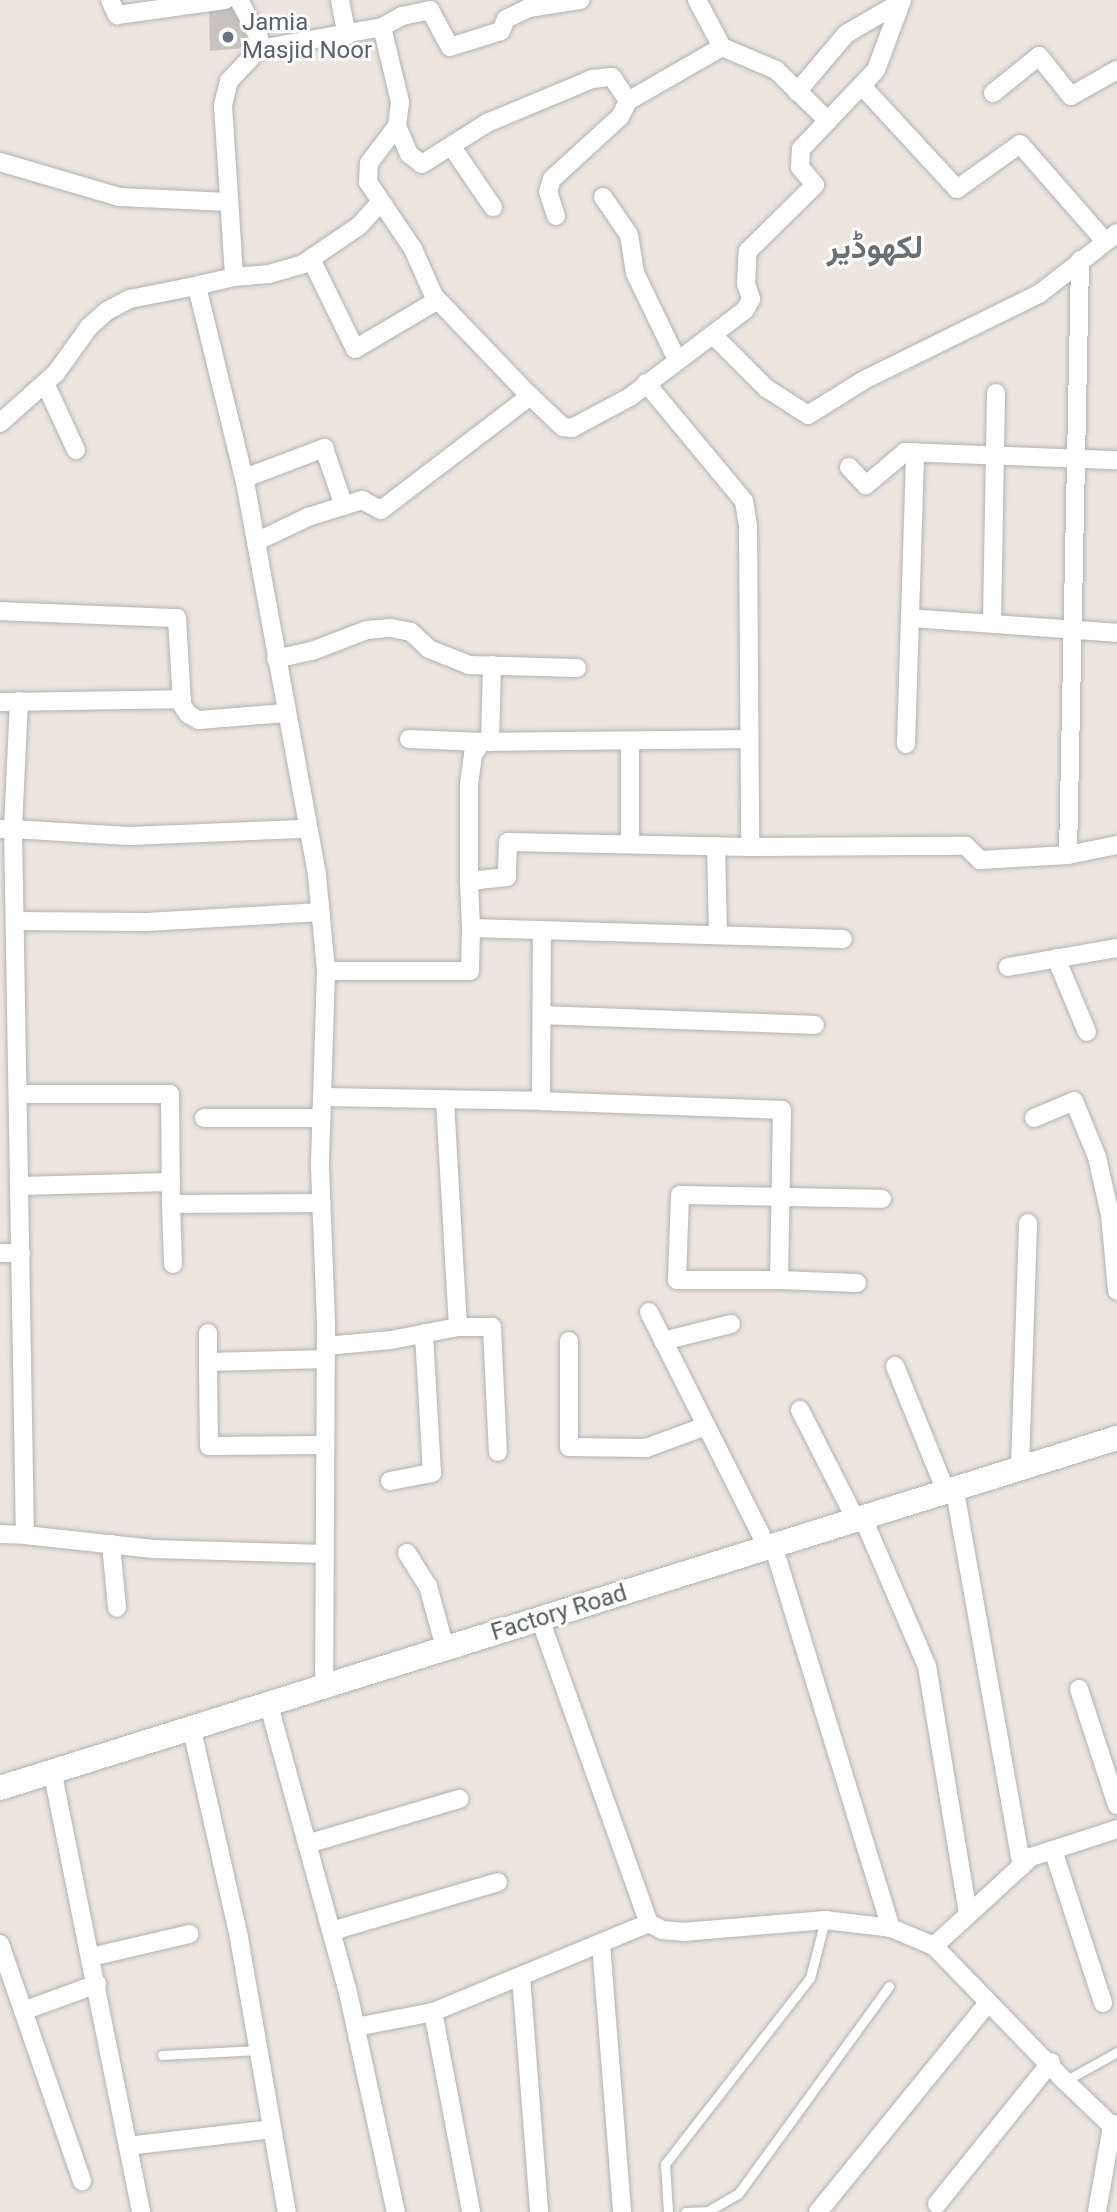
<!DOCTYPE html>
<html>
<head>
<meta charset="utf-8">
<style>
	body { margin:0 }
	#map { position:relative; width:1117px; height:2212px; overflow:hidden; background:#ece6de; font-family:Roboto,Vazirmatn,sans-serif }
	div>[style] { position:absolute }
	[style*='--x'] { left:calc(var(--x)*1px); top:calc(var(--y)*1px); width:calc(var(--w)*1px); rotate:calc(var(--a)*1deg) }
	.building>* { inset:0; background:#c8c3be }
	.roads { filter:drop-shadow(0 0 2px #b0b3b7) drop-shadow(0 0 2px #b0b3b7) }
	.lane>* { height:9px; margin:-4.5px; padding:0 4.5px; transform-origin:4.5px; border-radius:4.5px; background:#fff }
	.street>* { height:18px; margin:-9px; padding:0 9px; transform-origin:9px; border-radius:9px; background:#fff }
	.secondary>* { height:24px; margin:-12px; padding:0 12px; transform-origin:12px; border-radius:12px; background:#fff }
	.dots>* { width:19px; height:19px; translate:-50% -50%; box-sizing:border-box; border:4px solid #fff; border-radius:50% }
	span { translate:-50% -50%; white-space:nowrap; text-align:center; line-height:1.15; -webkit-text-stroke:6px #fff; paint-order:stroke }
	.worship-label { font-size:24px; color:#5b616d }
	.left { translate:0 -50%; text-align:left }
	.street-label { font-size:24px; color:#585d60 }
	.district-label { font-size:32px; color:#696f72; font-weight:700 }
</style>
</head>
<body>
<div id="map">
	<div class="building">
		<i style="clip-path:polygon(232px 4px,245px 26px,246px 48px,210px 51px,209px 7px)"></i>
	</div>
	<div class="roads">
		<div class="lane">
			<i style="--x:162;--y:2055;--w:97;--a:-3"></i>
			<i style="--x:1065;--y:2081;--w:60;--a:-29.1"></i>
			<i style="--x:668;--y:2212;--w:48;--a:-93.6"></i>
			<i style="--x:665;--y:2164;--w:236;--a:-52.1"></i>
			<i style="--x:810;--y:1978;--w:60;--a:-75.5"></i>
			<i style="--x:685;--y:2212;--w:23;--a:-2"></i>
			<i style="--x:708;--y:2211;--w:34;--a:-30"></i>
			<i style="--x:738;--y:2194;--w:257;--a:-54"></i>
		</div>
		<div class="street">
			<i style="--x:110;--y:0;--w:17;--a:65"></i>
			<i style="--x:117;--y:15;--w:109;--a:-7.9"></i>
			<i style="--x:239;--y:0;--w:43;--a:62.2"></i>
			<i style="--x:259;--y:38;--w:11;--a:90"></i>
			<i style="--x:259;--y:49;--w:44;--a:133.2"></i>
			<i style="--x:229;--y:81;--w:25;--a:104"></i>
			<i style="--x:223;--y:105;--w:172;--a:86.3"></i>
			<i style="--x:234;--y:277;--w:35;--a:167"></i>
			<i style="--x:200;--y:285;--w:10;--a:96"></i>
			<i style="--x:199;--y:295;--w:193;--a:76.2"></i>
			<i style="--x:245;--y:482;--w:400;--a:79.6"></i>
			<i style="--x:317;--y:875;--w:96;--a:84.6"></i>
			<i style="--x:326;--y:971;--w:196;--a:91.8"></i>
			<i style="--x:320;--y:1167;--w:153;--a:87.8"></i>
			<i style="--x:326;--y:1320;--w:365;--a:90.3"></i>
			<i style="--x:340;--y:0;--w:36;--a:79"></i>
			<i style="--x:697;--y:0;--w:53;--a:62"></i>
			<i style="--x:722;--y:47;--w:59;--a:23.1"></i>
			<i style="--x:776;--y:70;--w:73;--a:44.4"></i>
			<i style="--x:382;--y:27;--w:23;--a:-29"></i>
			<i style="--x:402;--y:16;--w:29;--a:-12"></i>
			<i style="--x:430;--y:10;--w:42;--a:61.6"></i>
			<i style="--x:450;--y:47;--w:53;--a:-17.4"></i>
			<i style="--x:501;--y:31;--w:13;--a:-67"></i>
			<i style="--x:506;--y:19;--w:25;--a:-26"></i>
			<i style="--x:529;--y:8;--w:52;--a:-8.9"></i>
			<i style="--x:259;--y:49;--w:125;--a:-10.1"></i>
			<i style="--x:382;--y:27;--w:77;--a:76.5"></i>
			<i style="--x:400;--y:102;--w:24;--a:97"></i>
			<i style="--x:397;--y:126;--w:46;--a:127.1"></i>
			<i style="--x:369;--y:163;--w:19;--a:93"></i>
			<i style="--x:368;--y:182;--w:81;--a:56.1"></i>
			<i style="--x:413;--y:249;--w:51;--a:65.9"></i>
			<i style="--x:434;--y:296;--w:134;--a:46.2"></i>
			<i style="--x:527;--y:393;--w:50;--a:43.4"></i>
			<i style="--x:563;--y:427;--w:9;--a:6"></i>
			<i style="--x:572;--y:428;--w:66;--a:-28.1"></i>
			<i style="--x:630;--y:397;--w:144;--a:-37.1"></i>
			<i style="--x:745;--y:310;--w:13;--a:-61"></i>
			<i style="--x:751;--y:299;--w:16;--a:-108"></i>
			<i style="--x:746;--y:284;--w:33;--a:-87"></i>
			<i style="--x:748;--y:251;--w:94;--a:-44.6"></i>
			<i style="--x:815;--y:185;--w:23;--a:-130"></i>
			<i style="--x:800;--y:167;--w:18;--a:-87"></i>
			<i style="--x:801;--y:149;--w:109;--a:-46.5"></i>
			<i style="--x:876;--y:70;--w:75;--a:-69.6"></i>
			<i style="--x:862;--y:86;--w:140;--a:47.3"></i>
			<i style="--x:957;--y:189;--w:77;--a:-35.5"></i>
			<i style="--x:1020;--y:144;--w:128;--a:48.8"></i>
			<i style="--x:797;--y:92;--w:76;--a:-49.8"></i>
			<i style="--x:846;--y:34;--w:64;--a:-30.2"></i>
			<i style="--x:993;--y:93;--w:59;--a:-38.8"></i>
			<i style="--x:1039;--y:56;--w:51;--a:51.3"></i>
			<i style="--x:1071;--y:96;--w:53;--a:-29.5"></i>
			<i style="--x:397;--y:126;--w:30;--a:67"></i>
			<i style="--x:409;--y:154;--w:16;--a:38"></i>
			<i style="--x:422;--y:164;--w:77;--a:-32.2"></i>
			<i style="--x:487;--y:123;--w:114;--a:-22.7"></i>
			<i style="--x:592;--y:79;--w:20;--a:-6"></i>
			<i style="--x:612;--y:77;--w:29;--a:56"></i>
			<i style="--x:628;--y:101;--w:108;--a:-29.9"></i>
			<i style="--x:452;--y:147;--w:73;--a:55.7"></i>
			<i style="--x:0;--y:162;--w:125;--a:16.3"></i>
			<i style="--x:120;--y:197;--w:109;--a:2.6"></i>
			<i style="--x:603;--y:197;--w:46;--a:55.6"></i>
			<i style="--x:629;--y:235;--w:38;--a:81"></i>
			<i style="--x:635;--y:273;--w:97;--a:64.2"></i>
			<i style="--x:556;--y:216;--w:25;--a:-108"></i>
			<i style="--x:548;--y:192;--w:14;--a:-73"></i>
			<i style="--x:552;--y:179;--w:92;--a:-42.4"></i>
			<i style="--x:620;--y:117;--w:18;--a:-63"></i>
			<i style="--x:311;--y:259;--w:100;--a:63.9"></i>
			<i style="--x:355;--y:349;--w:96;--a:-30.6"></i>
			<i style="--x:234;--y:277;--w:35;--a:-5"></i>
			<i style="--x:269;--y:274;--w:35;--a:-16"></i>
			<i style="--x:303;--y:264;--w:68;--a:-34.2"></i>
			<i style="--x:359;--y:226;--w:30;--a:-48"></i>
			<i style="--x:714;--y:336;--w:74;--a:45"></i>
			<i style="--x:766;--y:388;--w:50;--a:32.7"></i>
			<i style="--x:808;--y:415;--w:66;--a:-32"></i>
			<i style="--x:864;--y:380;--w:195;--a:-26.2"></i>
			<i style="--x:1039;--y:294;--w:99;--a:-38"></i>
			<i style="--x:45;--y:383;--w:74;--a:65.2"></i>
			<i style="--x:646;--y:383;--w:153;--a:50.3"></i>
			<i style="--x:744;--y:501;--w:24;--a:81"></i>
			<i style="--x:748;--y:525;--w:322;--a:89.6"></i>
			<i style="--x:750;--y:847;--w:242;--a:-178.8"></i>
			<i style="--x:508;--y:842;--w:35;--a:92"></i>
			<i style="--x:507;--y:877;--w:38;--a:174"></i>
			<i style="--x:469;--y:881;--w:97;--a:-90"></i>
			<i style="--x:469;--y:784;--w:30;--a:-82"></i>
			<i style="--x:473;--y:754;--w:15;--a:-53"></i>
			<i style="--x:482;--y:742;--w:266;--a:-0.6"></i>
			<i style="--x:0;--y:423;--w:75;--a:-41.8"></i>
			<i style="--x:56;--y:373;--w:57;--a:-54.3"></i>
			<i style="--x:89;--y:327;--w:24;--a:-42"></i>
			<i style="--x:107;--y:311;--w:26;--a:-28"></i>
			<i style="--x:130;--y:299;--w:71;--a:-11.3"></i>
			<i style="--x:849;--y:467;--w:25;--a:47"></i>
			<i style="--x:866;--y:485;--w:51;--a:-40.2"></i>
			<i style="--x:905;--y:452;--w:212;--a:2.2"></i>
			<i style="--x:245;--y:478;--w:85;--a:-20.8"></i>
			<i style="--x:324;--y:448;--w:61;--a:71"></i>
			<i style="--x:256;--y:542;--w:58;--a:-25.7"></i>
			<i style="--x:308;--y:517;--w:57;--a:-17.5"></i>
			<i style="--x:362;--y:500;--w:21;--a:28"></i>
			<i style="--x:381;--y:510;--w:188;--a:-37.4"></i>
			<i style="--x:0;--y:611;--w:177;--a:2.3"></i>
			<i style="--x:177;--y:618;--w:87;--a:86.7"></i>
			<i style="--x:182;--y:705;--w:11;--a:56"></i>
			<i style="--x:188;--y:714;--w:13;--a:29"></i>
			<i style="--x:199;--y:720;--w:87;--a:-4.6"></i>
			<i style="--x:910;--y:618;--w:208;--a:4.1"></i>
			<i style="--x:992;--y:623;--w:230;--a:-89"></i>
			<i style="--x:276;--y:659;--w:37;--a:-13"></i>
			<i style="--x:312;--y:651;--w:59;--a:-20.9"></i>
			<i style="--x:367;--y:630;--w:24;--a:-5"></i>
			<i style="--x:391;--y:628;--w:20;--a:11"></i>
			<i style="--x:411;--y:632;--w:25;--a:43"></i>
			<i style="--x:429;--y:649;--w:43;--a:21.8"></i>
			<i style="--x:469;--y:665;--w:108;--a:1.6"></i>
			<i style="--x:19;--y:701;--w:128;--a:92.7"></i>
			<i style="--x:13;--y:829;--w:116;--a:3.5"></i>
			<i style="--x:129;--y:836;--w:178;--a:-2.3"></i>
			<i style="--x:0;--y:702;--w:182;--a:-0.9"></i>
			<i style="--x:409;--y:739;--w:73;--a:2.4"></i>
			<i style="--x:490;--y:742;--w:77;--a:-88.5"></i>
			<i style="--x:906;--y:744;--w:292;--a:-88.2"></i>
			<i style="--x:0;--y:829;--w:13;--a:0"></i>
			<i style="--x:13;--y:829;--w:706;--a:89.03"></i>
			<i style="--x:25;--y:1535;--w:129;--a:6.2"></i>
			<i style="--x:153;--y:1549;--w:172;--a:1.7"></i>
			<i style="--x:630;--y:844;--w:103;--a:-90"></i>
			<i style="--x:716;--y:846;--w:89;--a:88.7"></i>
			<i style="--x:750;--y:847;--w:216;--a:-0.3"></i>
			<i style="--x:966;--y:846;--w:20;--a:45"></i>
			<i style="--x:980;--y:860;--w:88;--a:-3.3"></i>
			<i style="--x:1068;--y:855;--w:50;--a:-11.5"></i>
			<i style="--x:1068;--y:855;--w:595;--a:-88.84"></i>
			<i style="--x:469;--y:881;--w:47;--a:87.6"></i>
			<i style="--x:471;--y:928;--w:372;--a:1.7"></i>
			<i style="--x:15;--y:921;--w:132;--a:0.4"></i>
			<i style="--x:147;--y:922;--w:174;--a:-3.3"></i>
			<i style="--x:1056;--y:958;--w:80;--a:67.3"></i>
			<i style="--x:1008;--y:967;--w:111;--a:-9.9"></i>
			<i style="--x:326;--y:971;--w:144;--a:0"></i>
			<i style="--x:470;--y:971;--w:43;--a:-88.7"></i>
			<i style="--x:542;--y:1015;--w:273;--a:2.1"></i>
			<i style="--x:19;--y:1094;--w:151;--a:0"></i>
			<i style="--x:170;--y:1094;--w:110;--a:89.5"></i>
			<i style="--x:322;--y:1097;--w:219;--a:1"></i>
			<i style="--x:541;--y:1101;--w:171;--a:-89.7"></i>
			<i style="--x:541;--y:1101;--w:241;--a:2.1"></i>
			<i style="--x:782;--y:1110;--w:170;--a:91"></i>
			<i style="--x:779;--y:1280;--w:78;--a:2.2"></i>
			<i style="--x:204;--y:1118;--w:117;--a:0"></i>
			<i style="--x:1034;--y:1118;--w:43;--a:-23"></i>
			<i style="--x:1074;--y:1101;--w:61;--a:67.7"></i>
			<i style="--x:1097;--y:1157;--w:59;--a:77.4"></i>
			<i style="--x:1110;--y:1215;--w:76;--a:84.7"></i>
			<i style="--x:20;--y:1186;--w:151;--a:-1.5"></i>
			<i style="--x:0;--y:1253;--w:21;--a:0"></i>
			<i style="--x:173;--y:1264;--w:60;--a:-91.9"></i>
			<i style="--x:171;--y:1204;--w:150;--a:-0.4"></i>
			<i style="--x:779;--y:1280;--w:102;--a:180"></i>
			<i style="--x:677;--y:1280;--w:85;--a:-88"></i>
			<i style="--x:680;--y:1195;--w:202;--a:1.1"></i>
			<i style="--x:649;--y:1312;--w:263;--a:63.3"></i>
			<i style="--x:458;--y:1327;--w:34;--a:0"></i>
			<i style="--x:492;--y:1327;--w:125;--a:87.3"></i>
			<i style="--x:208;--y:1333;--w:29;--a:90"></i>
			<i style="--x:569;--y:1341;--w:106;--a:90"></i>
			<i style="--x:569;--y:1447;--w:77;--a:0.7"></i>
			<i style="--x:646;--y:1448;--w:64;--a:-20.1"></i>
			<i style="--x:663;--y:1341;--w:70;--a:-14"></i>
			<i style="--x:326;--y:1346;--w:65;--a:-5.3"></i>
			<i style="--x:391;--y:1340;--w:68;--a:-11"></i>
			<i style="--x:458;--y:1327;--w:228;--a:-93.3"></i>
			<i style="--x:895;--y:1366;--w:133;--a:67.9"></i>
			<i style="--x:800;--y:1410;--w:121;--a:63"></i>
			<i style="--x:325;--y:1445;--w:116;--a:179.5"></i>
			<i style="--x:209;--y:1446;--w:84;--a:-90.7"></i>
			<i style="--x:208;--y:1362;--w:118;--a:-1.5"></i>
			<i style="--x:1020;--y:1466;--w:243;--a:-88.1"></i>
			<i style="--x:390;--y:1481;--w:43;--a:-10.8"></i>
			<i style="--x:432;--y:1473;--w:140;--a:-93.3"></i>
			<i style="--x:954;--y:1486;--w:386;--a:79.9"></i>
			<i style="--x:862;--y:1516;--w:163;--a:66.6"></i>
			<i style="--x:927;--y:1666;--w:252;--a:80.6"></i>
			<i style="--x:0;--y:1534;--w:25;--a:2"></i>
			<i style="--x:111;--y:1544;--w:64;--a:84.6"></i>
			<i style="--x:773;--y:1545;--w:401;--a:72.9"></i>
			<i style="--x:407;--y:1553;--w:39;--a:58"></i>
			<i style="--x:428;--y:1586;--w:64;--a:74.7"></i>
			<i style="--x:540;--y:1619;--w:323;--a:70.3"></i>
			<i style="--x:649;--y:1923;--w:15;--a:28"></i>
			<i style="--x:662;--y:1930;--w:21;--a:5"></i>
			<i style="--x:683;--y:1932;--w:143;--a:-4.8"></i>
			<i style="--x:825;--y:1920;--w:66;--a:6.9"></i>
			<i style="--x:891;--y:1928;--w:47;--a:22.7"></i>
			<i style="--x:934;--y:1946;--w:188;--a:45.9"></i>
			<i style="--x:1065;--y:2081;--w:65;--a:43.8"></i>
			<i style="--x:1112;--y:2126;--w:5;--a:-22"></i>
			<i style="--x:1079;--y:1689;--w:122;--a:71.9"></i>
			<i style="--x:268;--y:1702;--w:297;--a:74.6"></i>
			<i style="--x:347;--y:1988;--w:229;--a:77.7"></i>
			<i style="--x:191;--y:1726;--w:217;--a:77.2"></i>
			<i style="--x:239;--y:1938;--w:278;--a:80.1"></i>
			<i style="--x:52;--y:1770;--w:451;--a:78.6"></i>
			<i style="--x:307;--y:1844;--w:159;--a:-16.5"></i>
			<i style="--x:1053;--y:1850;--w:161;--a:71.9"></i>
			<i style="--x:332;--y:1931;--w:173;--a:-16.4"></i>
			<i style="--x:0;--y:1944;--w:251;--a:70.9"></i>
			<i style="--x:601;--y:1944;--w:269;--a:85.5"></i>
			<i style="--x:934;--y:1946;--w:132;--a:-42.5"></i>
			<i style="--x:1031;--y:1857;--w:90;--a:-18"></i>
			<i style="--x:91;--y:1957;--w:101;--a:-13.2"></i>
			<i style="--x:521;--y:1976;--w:237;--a:85.6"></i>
			<i style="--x:23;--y:2011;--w:79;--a:-20"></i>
			<i style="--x:433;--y:2012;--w:204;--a:79.2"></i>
			<i style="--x:356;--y:2027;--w:78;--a:-11"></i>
			<i style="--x:433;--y:2012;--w:234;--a:-22.4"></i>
			<i style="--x:128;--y:2146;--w:145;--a:-6.7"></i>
			<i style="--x:937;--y:2204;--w:182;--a:-51.2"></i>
			<i style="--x:818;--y:2212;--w:269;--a:-50.9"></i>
			<i style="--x:1097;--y:2212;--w:87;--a:-80.1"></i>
		</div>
		<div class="secondary">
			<i style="--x:0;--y:1788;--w:1171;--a:-17.4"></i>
		</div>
	</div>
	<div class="dots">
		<i style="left:228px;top:37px;background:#6b7280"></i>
	</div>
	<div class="worship-label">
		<span class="left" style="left:242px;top:37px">Jamia<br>Masjid Noor</span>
	</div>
	<div class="street-label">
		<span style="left:559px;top:1613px;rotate:-17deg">Factory Road</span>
	</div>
	<div class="district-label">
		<span style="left:875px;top:247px">لکھوڈیر</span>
	</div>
</div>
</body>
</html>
